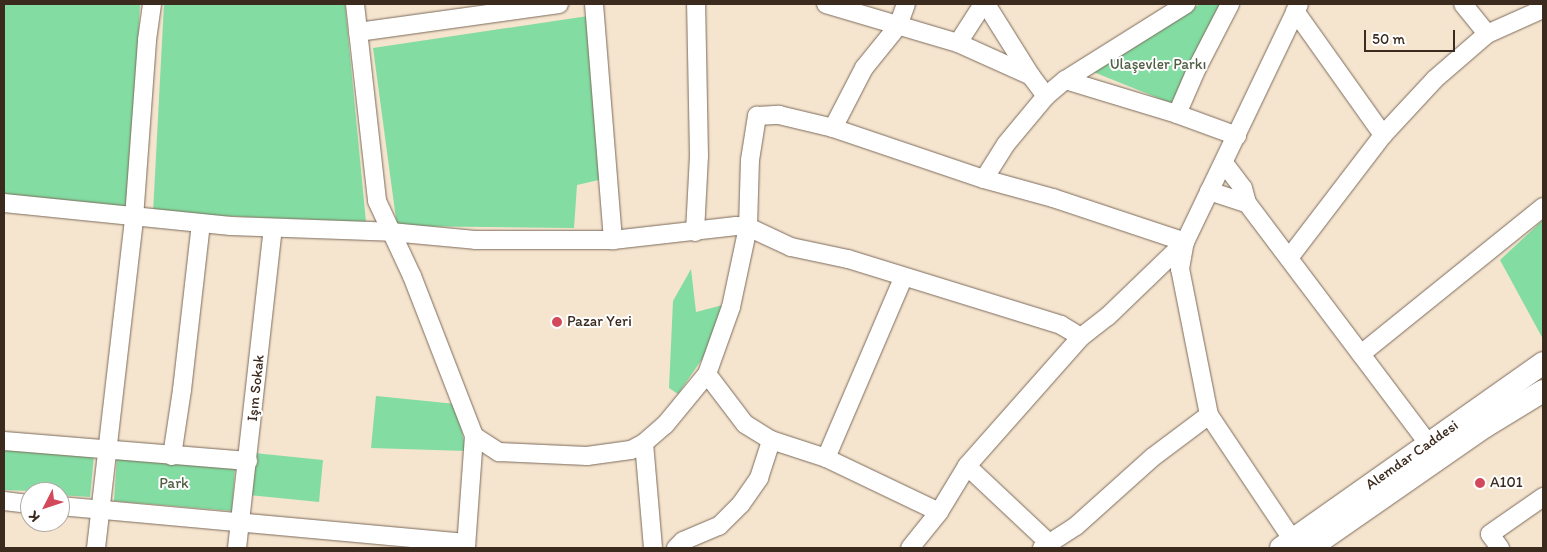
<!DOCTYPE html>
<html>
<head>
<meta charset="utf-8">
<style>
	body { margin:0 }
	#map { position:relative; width:1547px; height:552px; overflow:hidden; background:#f5e4ce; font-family:Itim,sans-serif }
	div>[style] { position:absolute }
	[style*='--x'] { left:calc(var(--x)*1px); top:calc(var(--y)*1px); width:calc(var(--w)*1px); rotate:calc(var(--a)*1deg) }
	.green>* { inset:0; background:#83dca1 }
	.roads { filter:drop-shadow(0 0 1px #7c6b5c) drop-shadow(0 0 1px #7c6b5c) }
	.minor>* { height:18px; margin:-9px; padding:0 9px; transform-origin:9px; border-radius:9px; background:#fff }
	.major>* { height:22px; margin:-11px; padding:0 11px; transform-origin:11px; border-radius:11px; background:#fff }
	.dots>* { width:14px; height:14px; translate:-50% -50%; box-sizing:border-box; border:2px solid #fff; border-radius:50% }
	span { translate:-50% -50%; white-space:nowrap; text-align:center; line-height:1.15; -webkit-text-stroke:4px #fff; paint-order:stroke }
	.park-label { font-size:15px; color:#515f45 }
	.poi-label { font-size:15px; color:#3b2a1e }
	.left { translate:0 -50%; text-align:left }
	.street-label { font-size:15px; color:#3b2a1e }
	.frame { position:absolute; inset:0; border:5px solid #3b2a1e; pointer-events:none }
	.north { position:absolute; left:20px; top:482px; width:50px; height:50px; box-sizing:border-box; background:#fff; border:1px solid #b1aaa5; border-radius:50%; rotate:229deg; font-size:14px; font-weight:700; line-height:20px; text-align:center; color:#3b2a1e }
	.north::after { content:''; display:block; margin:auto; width:18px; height:22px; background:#d1495b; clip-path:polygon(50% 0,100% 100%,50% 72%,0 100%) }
	.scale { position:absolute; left:1364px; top:30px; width:91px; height:22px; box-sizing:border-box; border:2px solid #3b2a1e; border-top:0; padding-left:6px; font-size:15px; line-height:18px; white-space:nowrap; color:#3b2a1e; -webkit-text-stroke:4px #fff; paint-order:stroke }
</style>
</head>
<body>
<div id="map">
	<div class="green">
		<i style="clip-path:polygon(4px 4px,140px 4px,129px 211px,4px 198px)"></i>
		<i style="clip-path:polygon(164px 4px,345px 4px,366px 222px,153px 213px)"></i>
		<i style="clip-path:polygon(1200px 4px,1223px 4px,1173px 104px,1091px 71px)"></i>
		<i style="clip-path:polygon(588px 16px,603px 179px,577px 185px,574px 228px,397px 226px,373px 48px)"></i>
		<i style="clip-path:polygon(1543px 220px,1543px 339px,1500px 260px)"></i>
		<i style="clip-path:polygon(691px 269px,696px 312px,723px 305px,707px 352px,678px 394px,669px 388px,673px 301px)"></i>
		<i style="clip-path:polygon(376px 396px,456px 404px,466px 451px,371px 448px)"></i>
		<i style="clip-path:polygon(4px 447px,94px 455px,90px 497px,60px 495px,60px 492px,4px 490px)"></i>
		<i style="clip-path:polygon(253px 453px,323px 460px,319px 502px,249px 495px)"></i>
		<i style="clip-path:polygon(117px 457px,235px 468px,232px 511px,114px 501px)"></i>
	</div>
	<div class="roads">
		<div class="minor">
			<i style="--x:355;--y:4;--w:198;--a:83.6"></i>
			<i style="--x:377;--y:201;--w:83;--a:65"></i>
			<i style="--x:412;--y:276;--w:172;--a:68.8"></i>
			<i style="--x:474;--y:436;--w:112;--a:94.1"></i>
			<i style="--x:594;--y:4;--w:237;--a:85.4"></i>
			<i style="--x:613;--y:240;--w:124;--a:-6.5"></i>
			<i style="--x:736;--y:226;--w:12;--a:5"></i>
			<i style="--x:748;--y:227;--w:47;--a:24.9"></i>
			<i style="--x:791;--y:247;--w:58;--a:11.9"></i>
			<i style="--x:848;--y:259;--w:223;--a:17.2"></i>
			<i style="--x:1061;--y:325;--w:23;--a:31"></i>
			<i style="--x:826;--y:4;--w:138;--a:16.5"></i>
			<i style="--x:958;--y:43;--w:80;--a:24.3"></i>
			<i style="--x:1031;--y:76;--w:25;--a:53"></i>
			<i style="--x:986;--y:4;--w:85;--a:58"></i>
			<i style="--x:1463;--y:4;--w:38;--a:51"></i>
			<i style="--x:1295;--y:11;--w:152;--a:54.6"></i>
			<i style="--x:358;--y:32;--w:203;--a:-7.9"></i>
			<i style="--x:958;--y:43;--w:46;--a:-57.3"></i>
			<i style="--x:1065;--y:80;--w:143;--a:-32.1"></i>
			<i style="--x:1177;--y:114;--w:50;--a:-66.5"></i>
			<i style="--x:1197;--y:68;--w:72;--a:-62.7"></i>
			<i style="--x:833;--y:128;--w:159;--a:18.7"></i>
			<i style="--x:984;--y:179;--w:72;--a:15.4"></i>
			<i style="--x:1053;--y:198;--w:139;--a:18.4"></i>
			<i style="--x:1185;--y:242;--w:107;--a:136.1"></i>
			<i style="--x:1108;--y:316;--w:34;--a:142"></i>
			<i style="--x:1081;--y:337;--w:172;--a:131.5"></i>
			<i style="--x:967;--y:466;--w:54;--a:121.3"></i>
			<i style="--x:939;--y:512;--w:46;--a:128.9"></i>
			<i style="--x:1224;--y:163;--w:31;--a:53"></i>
			<i style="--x:1243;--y:188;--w:16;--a:75"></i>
			<i style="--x:984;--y:179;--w:41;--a:-57.8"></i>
			<i style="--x:1006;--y:144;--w:62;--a:-50.2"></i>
			<i style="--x:1046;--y:96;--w:25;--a:-40"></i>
			<i style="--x:1065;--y:80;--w:117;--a:16.9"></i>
			<i style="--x:1177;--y:114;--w:64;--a:20.1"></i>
			<i style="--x:1209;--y:191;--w:40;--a:18"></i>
			<i style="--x:1247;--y:203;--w:301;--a:53"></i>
			<i style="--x:4;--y:203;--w:228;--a:5.8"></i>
			<i style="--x:231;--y:226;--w:160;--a:2.1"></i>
			<i style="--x:391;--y:232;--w:84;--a:5.4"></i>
			<i style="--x:475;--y:240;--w:138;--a:0"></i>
			<i style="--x:695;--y:232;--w:76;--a:-87"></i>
			<i style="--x:699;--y:156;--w:152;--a:-91.1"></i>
			<i style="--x:1289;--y:258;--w:155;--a:-52.6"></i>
			<i style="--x:1383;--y:135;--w:76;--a:-47.1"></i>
			<i style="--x:1435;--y:79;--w:69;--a:-40.9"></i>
			<i style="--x:1487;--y:34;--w:61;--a:-24.1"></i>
			<i style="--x:1361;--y:354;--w:234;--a:-38.9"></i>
			<i style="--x:707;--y:374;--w:63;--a:52.8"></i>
			<i style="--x:745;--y:424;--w:31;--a:32"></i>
			<i style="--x:771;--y:440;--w:58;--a:18.1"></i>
			<i style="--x:826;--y:458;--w:125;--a:25.5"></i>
			<i style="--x:474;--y:436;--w:30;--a:33"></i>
			<i style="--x:499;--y:452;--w:88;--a:2.6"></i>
			<i style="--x:587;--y:456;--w:44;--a:-7.8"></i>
			<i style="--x:631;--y:450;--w:15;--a:-28"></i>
			<i style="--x:644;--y:443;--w:28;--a:-41"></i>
			<i style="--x:665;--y:425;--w:66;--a:-50.5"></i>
			<i style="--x:707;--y:374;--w:71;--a:-70.3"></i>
			<i style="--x:731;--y:307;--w:82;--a:-78"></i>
			<i style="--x:748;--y:227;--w:67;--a:-88.3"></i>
			<i style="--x:750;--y:160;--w:45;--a:-81"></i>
			<i style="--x:757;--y:116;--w:22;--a:-3"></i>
			<i style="--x:779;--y:115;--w:56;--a:13.5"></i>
			<i style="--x:833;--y:128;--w:68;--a:-62.7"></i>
			<i style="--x:864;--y:68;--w:54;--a:-51"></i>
			<i style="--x:898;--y:26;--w:23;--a:-70"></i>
			<i style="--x:4;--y:441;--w:245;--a:4.7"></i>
			<i style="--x:644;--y:443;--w:105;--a:85.1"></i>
			<i style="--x:172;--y:456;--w:67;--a:-81.4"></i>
			<i style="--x:182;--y:390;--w:168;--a:-83.5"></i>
			<i style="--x:826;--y:458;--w:196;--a:-66.8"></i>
			<i style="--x:967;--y:466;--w:111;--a:43.2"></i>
			<i style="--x:4;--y:501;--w:26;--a:7"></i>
			<i style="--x:60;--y:506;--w:408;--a:5.2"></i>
			<i style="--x:96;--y:548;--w:332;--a:-83.4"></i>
			<i style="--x:134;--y:218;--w:178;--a:-85.8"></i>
			<i style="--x:147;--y:40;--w:36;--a:-82"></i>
			<i style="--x:237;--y:548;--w:322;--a:-83.6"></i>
			<i style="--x:676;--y:548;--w:10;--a:-45"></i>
			<i style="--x:683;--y:541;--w:39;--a:-23"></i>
			<i style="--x:719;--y:526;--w:31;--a:-45"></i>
			<i style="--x:741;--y:504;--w:32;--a:-55"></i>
			<i style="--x:759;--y:478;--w:40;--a:-72"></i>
			<i style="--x:1042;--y:548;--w:40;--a:-32.9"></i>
			<i style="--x:1076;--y:526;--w:103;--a:-41.9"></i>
			<i style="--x:1153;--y:457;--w:70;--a:-36.9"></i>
			<i style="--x:1298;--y:548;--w:160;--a:-123.8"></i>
			<i style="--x:1209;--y:415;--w:149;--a:-101.2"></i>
			<i style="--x:1180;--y:269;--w:27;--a:-80"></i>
			<i style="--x:1185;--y:242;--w:264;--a:-64.4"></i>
			<i style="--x:1500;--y:548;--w:17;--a:-126"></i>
			<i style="--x:1490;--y:534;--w:65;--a:-34.9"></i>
		</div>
		<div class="major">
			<i style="--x:1281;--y:548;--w:321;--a:-35.2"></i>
			<i style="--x:1310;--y:548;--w:212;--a:-34.8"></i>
			<i style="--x:1484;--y:427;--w:69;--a:-31.4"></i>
		</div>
	</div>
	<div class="dots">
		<i style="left:557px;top:322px;background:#d1495b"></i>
		<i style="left:1480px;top:483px;background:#d1495b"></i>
	</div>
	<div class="park-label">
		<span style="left:1158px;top:65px">Ulaşevler Parkı</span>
		<span style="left:174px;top:484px">Park</span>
	</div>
	<div class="poi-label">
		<span class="left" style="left:567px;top:322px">Pazar Yeri</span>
		<span class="left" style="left:1490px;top:483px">A101</span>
	</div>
	<div class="street-label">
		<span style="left:256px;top:388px;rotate:-84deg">Işın Sokak</span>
		<span style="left:1412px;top:455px;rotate:-35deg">Alemdar Caddesi</span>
	</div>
	<div class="frame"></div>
	<div class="north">K</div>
	<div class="scale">50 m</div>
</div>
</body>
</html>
